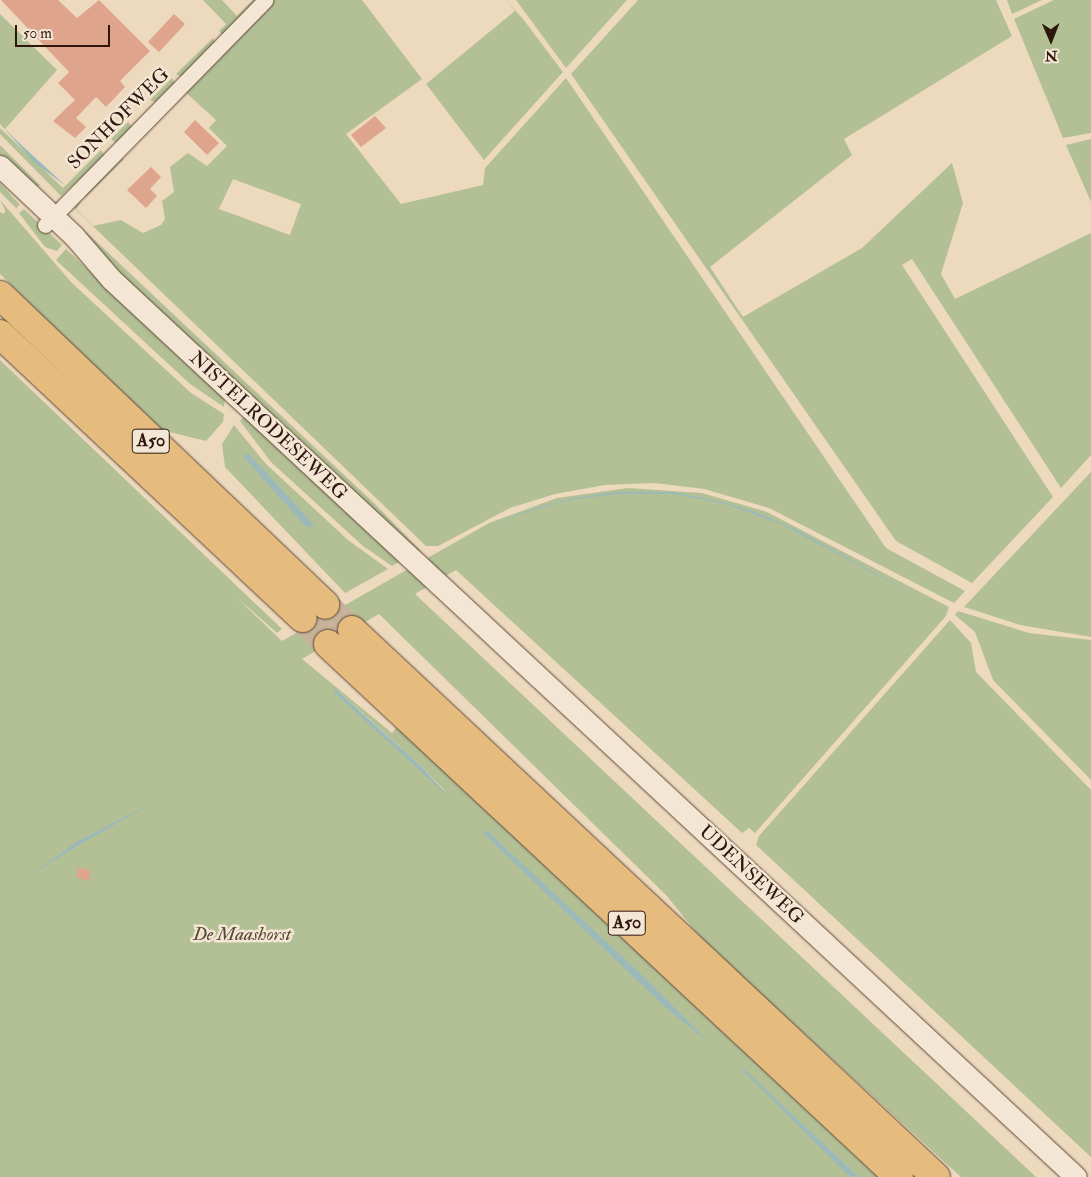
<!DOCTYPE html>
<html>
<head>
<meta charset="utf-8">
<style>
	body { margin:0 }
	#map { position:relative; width:1091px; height:1177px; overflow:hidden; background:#edd9bd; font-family:"IM FELL Double Pica",serif }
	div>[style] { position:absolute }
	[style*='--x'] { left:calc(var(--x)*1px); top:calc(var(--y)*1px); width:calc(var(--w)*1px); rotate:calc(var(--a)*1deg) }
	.green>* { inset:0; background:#b3c095 }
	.water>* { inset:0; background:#9bb9b9 }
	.building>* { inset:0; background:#dfa58c }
	.highway-tunnel>* { height:28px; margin-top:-14px; transform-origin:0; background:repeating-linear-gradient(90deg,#c7b29a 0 28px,transparent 0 42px) }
	.roads { filter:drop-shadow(0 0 1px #5e4739) drop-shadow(0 0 1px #5e4739) }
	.street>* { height:15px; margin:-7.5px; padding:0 7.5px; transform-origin:7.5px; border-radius:7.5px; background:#f3e6d4 }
	.secondary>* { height:21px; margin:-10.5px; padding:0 10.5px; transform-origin:10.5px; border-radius:10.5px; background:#f3e6d4 }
	.highway>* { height:28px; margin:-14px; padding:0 14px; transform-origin:14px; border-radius:14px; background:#e6bc7e }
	span { translate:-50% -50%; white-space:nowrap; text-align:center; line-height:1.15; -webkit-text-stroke:5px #f3e6d4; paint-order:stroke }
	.shield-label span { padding:1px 4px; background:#f3e6d4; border:1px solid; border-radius:4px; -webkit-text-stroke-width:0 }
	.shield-label { font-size:18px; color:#2f160d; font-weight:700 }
	.street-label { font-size:19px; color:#2f160d }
	.park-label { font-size:19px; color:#574936; font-style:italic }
	.north { position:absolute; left:1026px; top:15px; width:50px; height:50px; -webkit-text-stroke:4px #f3e6d4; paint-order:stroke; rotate:179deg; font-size:14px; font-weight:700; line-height:20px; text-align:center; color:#2f160d }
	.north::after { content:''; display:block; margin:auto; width:18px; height:22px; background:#2f160d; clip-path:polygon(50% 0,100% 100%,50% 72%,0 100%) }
	.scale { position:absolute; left:15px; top:25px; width:95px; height:22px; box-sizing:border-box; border:2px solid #2f160d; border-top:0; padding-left:6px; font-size:15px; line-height:18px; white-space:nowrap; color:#2f160d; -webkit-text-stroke:4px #f3e6d4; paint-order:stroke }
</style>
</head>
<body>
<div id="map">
	<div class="green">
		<i style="clip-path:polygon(203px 0,222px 0,237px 16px,253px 0,259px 0,223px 36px,219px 31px,226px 24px)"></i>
		<i style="clip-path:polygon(evenodd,272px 0,362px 0,422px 79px,346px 134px,401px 204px,483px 185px,485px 168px,566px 78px,886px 548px,965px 591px,954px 603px,769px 508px,704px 489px,655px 483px,605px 485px,555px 494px,510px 508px,438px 546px,426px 546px,73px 207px,77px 197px,81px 202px,76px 209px,93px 226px,121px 220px,143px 233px,161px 225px,165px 219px,162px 201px,174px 192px,170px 167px,188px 153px,207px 166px,227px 146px,209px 128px,216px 120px,183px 90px,257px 15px,267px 12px,265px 7px,272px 0,233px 179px,301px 204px,290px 235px,219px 209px,233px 179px)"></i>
		<i style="clip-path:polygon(506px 0,523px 19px,563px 72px,484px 160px,426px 84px,515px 11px)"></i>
		<i style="clip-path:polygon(516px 0,627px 0,566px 68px)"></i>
		<i style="clip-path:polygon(638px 0,996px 0,1012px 36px,844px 139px,852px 155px,710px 267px,743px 317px,862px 248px,952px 163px,963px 203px,941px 274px,955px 299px,1091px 233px,1091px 455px,1061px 488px,912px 259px,902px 265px,1053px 497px,972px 583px,896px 541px,571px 74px)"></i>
		<i style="clip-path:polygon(1007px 0,1042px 0,1012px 14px)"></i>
		<i style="clip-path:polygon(1054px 0,1091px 0,1091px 133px,1063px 138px,1014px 19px)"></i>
		<i style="clip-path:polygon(0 14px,57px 70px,5px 129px,0 124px)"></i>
		<i style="clip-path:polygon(213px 38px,216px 44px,183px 78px,176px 74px)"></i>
		<i style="clip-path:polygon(172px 78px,176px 85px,158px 103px,150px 100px)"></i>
		<i style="clip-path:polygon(128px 122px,133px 128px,117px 144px,111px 139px)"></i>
		<i style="clip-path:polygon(0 128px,63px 188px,101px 150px,105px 156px,61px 196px,0 134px)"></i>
		<i style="clip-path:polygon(1091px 139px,1091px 202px,1066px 145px)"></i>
		<i style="clip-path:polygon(0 145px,40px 185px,33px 192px,0 160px)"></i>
		<i style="clip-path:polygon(118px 156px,124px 159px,86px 197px,82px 192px)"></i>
		<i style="clip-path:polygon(0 183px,20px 205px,16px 208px,0 192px)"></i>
		<i style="clip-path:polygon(0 200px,72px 283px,191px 393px,224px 414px,223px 422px,206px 441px,157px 429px,0 274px,0 212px,4px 214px,5px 210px)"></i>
		<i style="clip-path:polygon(24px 209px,62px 245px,57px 251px,45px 247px,19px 213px)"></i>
		<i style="clip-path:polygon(83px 229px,375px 504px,421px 551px,415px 554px,78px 235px)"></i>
		<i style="clip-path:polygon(66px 249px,225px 398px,224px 407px,190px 384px,56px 260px)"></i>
		<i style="clip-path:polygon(evenodd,0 360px,282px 629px,277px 633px,235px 596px,282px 641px,489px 523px,557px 498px,628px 488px,702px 493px,767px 512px,949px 607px,946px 616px,755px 833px,749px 828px,742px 833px,456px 570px,415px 594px,1036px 1177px,961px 1177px,702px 940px,667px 896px,379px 614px,302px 659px,392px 733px,397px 727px,878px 1177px,859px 1177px,743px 1070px,858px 1177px,0 1177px,0 360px,335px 688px,422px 767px,449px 795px,335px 688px)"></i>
		<i style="clip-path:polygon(245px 415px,402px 560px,392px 566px,363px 546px,271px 462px,240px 421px)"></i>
		<i style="clip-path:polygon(234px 425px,265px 463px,348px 540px,388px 569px,345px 593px,225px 467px,222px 444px)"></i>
		<i style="clip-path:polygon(1091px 472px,1091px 637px,1020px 625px,964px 607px)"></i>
		<i style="clip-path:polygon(958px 611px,1029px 633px,1091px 640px,1091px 780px,993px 680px,975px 632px,955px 615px)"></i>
		<i style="clip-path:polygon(950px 620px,971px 643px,976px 672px,1091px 790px,1091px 1157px,756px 845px,759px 836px)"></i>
	</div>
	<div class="water">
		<i style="clip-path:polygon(0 124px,16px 140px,66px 186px,35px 163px)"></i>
		<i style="clip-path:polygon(248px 454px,260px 466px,315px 526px,306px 527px,243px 456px)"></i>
		<i style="clip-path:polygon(616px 492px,674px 492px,727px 503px,755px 512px,797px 530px,935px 606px,783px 525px,726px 504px,673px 494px,616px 494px,569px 500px,520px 514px,444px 552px,520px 513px,569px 499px)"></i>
		<i style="clip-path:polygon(334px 688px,422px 767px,449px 797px,335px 693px)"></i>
		<i style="clip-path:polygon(155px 802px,77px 846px,32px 874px,78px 841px)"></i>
		<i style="clip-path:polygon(486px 830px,643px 976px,713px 1046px,666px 1008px,483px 833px)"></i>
		<i style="clip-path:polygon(741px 1069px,745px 1070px,859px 1177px,850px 1177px)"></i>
	</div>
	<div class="building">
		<i style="clip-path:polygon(1px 0,58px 0,77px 18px,99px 0,150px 51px,120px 81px,125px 87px,106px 107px,96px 97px,76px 118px,86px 127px,75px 138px,53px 121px,75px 100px,58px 83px,69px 72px)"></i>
		<i style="clip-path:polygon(174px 14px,185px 24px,159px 52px,148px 42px)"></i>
		<i style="clip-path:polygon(375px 116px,386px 128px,361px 147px,351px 135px)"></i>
		<i style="clip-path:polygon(195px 120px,219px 143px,207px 155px,184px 132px)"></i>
		<i style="clip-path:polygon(151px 167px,161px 177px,150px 189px,157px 196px,146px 208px,127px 190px)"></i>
		<i style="clip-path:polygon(79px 867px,91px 871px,88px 881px,76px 877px)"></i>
	</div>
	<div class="highway-tunnel">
		<i style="--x:325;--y:605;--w:37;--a:43"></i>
		<i style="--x:302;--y:618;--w:37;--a:45"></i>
	</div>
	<div class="roads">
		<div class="street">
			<i style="--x:45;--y:225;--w:315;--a:-45.6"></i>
		</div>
		<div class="secondary">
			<i style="--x:0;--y:166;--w:102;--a:43.4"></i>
			<i style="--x:74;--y:236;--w:57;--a:49.3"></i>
			<i style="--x:111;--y:279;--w:1318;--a:42.94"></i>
		</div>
		<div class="highway">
			<i style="--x:0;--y:295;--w:449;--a:43.6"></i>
			<i style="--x:0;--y:334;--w:415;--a:43.2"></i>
			<i style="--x:352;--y:630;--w:800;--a:43.13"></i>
			<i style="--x:328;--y:644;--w:781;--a:43.03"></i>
		</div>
	</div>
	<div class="shield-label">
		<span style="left:151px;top:441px">A50</span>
		<span style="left:627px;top:923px">A50</span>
	</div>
	<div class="street-label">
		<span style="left:119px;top:119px;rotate:-45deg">SONHOFWEG</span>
		<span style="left:268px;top:426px;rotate:43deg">NISTELRODESEWEG</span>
		<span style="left:751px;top:875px;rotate:43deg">UDENSEWEG</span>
	</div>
	<div class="park-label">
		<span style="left:242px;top:935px">De Maashorst</span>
	</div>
	<div class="north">N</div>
	<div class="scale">50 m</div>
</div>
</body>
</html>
